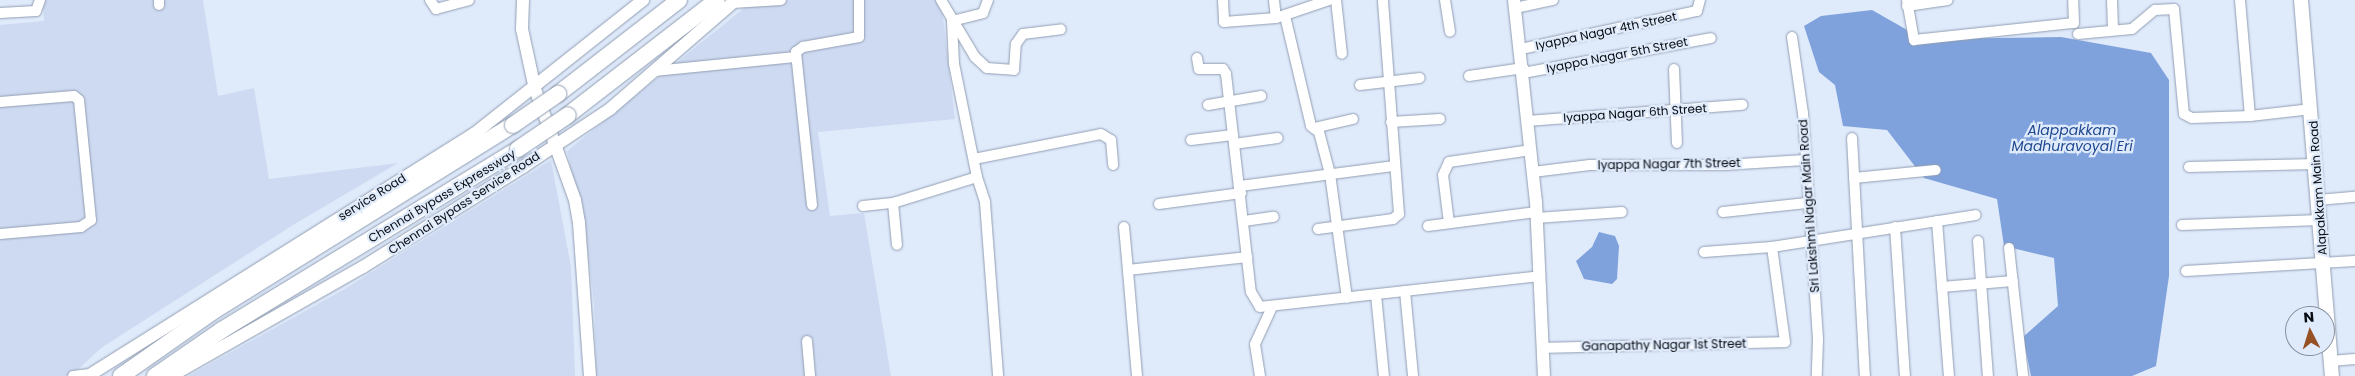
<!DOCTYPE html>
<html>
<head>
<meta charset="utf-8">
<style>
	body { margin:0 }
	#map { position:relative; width:2355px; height:376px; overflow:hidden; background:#dfeafb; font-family:Poppins,sans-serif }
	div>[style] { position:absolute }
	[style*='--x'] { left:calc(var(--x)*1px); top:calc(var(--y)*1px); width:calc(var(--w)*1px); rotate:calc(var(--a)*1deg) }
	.built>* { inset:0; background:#cedaf1 }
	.water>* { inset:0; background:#7fa2dd }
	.roads { filter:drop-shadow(0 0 1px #919eb2) drop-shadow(0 0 1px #919eb2) }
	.minor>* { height:10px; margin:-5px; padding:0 5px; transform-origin:5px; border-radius:5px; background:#fff }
	.tertiary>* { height:12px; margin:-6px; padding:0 6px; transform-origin:6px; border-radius:6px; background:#fff }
	.secondary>* { height:14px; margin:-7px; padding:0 7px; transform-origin:7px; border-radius:7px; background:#fff }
	.trunk>* { height:16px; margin:-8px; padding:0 8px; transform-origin:8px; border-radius:8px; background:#fff }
	.bridges { filter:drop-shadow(0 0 1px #919eb2) drop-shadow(0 0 1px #919eb2) }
	.trunk-bridge>* { height:16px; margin:-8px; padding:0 8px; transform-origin:8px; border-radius:8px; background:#fff }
	span { translate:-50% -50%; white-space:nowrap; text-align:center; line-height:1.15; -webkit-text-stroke:4.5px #dfeafb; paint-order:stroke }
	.street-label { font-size:12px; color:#080c12 }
	.water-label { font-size:14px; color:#214990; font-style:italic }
	.north { position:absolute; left:2285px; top:306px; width:50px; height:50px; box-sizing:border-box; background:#dfeafb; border:1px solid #89919e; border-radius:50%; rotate:355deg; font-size:14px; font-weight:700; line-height:20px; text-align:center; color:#080c12 }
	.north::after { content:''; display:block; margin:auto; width:18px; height:22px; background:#955024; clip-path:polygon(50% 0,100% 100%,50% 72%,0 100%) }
</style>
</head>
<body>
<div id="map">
	<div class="built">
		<i style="clip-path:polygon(43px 0,203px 0,218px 96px,254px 88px,269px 179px,398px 163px,293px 225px,101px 348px,71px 376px,0 376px,0 25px,44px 21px)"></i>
		<i style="clip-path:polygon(754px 0,941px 0,955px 119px,818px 132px,830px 216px,864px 213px,891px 376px,596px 376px,594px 303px,586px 238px,567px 151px)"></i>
		<i style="clip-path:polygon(551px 160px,571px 267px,575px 376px,188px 376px,343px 290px)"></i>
	</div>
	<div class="water">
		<i style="clip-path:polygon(1872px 10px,1923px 39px,2061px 37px,2151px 53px,2169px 80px,2169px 276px,2156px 366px,2132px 376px,2031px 376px,2023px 337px,2058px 306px,2054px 258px,2004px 246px,1997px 199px,1924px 178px,1887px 130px,1843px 126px,1835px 85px,1819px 72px,1804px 26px,1821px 16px)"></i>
		<i style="clip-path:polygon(1599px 232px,1615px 236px,1619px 246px,1617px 279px,1612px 284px,1584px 279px,1576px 261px,1592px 247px)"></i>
	</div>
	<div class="roads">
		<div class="minor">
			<i style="--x:159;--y:0;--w:5;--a:90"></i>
			<i style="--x:430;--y:0;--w:11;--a:56"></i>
			<i style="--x:436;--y:9;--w:34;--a:-15"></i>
			<i style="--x:941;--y:0;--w:66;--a:59.2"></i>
			<i style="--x:975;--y:57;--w:16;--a:43"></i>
			<i style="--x:987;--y:68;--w:27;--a:4"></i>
			<i style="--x:1014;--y:70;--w:26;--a:-86"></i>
			<i style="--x:1016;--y:44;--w:12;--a:-55"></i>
			<i style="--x:1023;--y:34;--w:38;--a:-7"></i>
			<i style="--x:1223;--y:0;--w:22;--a:87"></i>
			<i style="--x:1224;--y:22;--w:52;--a:-4.4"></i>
			<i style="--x:1276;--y:18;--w:56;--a:-18.8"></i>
			<i style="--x:1274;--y:0;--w:18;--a:84"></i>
			<i style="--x:1336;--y:0;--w:54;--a:83.7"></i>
			<i style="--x:1445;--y:0;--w:32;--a:81"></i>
			<i style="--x:1907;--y:0;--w:41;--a:80.1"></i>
			<i style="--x:1914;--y:40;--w:161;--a:-6.1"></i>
			<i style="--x:2074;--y:23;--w:23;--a:-92"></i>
			<i style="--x:2112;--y:0;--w:30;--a:88"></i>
			<i style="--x:2240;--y:0;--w:116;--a:85.1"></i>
			<i style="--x:2250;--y:116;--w:62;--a:-6.4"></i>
			<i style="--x:732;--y:3;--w:49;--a:-3.5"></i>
			<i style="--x:1907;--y:6;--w:41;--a:-8.3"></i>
			<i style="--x:1515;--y:8;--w:39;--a:-12"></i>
			<i style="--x:0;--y:13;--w:36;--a:-3"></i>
			<i style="--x:36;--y:11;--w:12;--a:-70"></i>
			<i style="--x:1285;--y:16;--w:113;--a:76.7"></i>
			<i style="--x:1311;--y:126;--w:10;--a:37"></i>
			<i style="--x:1319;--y:132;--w:43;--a:75.3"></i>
			<i style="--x:1330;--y:174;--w:125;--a:82.2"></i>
			<i style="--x:2078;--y:34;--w:54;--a:-5.3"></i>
			<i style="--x:2132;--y:29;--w:30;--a:-40"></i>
			<i style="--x:2155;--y:10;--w:19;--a:-3"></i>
			<i style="--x:2174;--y:9;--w:105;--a:84.6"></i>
			<i style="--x:2184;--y:114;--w:9;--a:27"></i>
			<i style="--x:2192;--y:118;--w:58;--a:-2"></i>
			<i style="--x:1792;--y:37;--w:77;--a:81.8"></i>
			<i style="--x:1803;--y:113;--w:226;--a:86.2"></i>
			<i style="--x:1818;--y:339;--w:37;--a:92"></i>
			<i style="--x:1521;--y:49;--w:180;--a:-12.2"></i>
			<i style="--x:1697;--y:11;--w:11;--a:-75"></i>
			<i style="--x:1197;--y:58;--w:11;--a:80"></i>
			<i style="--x:1199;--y:69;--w:24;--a:0"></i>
			<i style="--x:1223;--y:69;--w:6;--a:59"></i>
			<i style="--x:1226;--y:74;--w:219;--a:83.5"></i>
			<i style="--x:1251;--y:292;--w:17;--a:59"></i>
			<i style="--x:1260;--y:307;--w:281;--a:-6.3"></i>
			<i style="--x:1674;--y:69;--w:74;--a:87.7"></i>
			<i style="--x:654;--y:71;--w:142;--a:-5.7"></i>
			<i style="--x:1523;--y:73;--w:191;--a:-10.5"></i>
			<i style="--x:1469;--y:76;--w:55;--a:-8.4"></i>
			<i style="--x:1360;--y:85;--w:60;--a:-6.7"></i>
			<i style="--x:0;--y:102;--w:74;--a:-4.6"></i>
			<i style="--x:74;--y:96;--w:6;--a:39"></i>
			<i style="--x:79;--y:100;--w:121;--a:84.3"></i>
			<i style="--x:91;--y:220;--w:12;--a:145"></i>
			<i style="--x:81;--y:227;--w:81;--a:175.1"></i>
			<i style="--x:1208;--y:105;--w:54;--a:-9.6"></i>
			<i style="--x:1527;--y:121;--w:216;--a:-4.3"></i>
			<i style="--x:1391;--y:122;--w:49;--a:-3.5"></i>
			<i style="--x:1314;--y:128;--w:40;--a:-13"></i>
			<i style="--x:1852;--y:138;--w:238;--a:86.9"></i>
			<i style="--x:1191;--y:140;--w:42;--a:-6.8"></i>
			<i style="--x:1234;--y:144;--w:44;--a:-7.8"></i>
			<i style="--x:974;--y:159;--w:129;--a:-11.1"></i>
			<i style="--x:1101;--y:134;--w:12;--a:31"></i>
			<i style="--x:1111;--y:140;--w:25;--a:85"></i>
			<i style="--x:2189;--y:167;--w:127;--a:-1.4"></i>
			<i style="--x:1533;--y:172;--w:57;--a:-7"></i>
			<i style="--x:1590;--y:165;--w:134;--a:0"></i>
			<i style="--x:1724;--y:165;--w:81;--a:-3.5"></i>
			<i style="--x:977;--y:177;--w:26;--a:72"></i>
			<i style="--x:985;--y:202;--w:174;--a:85.7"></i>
			<i style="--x:1854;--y:178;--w:82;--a:-5.6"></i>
			<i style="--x:1240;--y:186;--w:156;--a:-7.4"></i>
			<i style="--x:2318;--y:200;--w:37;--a:-5"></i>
			<i style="--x:893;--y:203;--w:42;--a:84.6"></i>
			<i style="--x:1159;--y:204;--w:83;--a:-7.6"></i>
			<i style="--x:812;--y:205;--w:154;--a:-96"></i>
			<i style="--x:796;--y:52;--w:9;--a:-36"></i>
			<i style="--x:803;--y:47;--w:57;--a:-10.1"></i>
			<i style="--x:859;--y:37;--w:37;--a:-90"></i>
			<i style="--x:863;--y:206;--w:30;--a:-6"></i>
			<i style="--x:893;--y:203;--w:88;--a:-17.2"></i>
			<i style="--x:977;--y:177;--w:115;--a:-101.5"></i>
			<i style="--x:954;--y:64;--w:43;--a:-92.7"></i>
			<i style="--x:952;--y:21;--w:32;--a:-14"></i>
			<i style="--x:983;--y:13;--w:14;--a:-69"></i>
			<i style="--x:1723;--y:212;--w:84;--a:-6.1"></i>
			<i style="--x:1536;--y:218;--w:86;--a:-4"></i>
			<i style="--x:1244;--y:221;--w:30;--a:-8"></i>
			<i style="--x:1937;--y:221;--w:155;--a:85.6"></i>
			<i style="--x:1449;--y:223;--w:48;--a:-97.1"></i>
			<i style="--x:1443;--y:175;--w:14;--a:-65"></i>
			<i style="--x:1449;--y:162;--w:83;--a:-8.3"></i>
			<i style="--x:2182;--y:225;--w:138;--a:-2.1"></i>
			<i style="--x:1428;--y:226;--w:109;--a:-7.4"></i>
			<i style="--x:1124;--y:227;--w:43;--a:84.7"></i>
			<i style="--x:1895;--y:227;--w:149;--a:86.2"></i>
			<i style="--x:1318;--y:229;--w:76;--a:-7.6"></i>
			<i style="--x:1393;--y:219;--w:8;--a:-40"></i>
			<i style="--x:1399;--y:214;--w:215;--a:-94.3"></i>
			<i style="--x:1978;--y:241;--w:135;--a:85.8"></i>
			<i style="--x:2009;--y:248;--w:128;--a:83.7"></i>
			<i style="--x:1704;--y:252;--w:68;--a:-4.2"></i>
			<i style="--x:1772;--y:247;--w:206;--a:-8.9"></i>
			<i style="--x:2186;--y:271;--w:169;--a:-3.4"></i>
			<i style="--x:1942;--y:287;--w:71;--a:-4.8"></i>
			<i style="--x:1405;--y:291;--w:85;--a:84.6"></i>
			<i style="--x:1376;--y:295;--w:81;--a:84.4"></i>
			<i style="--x:807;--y:341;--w:35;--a:85"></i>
			<i style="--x:1544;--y:348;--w:241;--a:-1.4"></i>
			<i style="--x:1785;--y:342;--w:96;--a:-97.8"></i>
			<i style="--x:2331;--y:361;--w:24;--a:-5"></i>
			<i style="--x:73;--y:376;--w:17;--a:-7"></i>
			<i style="--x:1137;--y:376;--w:106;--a:-94.9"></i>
			<i style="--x:1128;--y:270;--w:120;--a:-6.2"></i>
			<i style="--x:1260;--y:376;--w:32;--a:-99"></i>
			<i style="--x:1255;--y:344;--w:41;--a:-65.3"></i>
		</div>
		<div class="tertiary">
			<i style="--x:523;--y:0;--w:29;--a:92"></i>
			<i style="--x:522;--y:29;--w:61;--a:77.8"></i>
			<i style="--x:535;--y:89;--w:118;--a:70.2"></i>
			<i style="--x:575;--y:200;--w:23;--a:80"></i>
			<i style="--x:579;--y:223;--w:153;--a:85.9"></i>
			<i style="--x:1514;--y:0;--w:202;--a:83.8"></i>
			<i style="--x:1536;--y:201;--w:175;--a:87.4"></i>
			<i style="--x:88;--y:376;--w:456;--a:-32.1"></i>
			<i style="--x:474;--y:134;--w:216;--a:-38.4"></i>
			<i style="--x:171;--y:376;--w:221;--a:-29.6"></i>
			<i style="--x:363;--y:267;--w:189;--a:-32"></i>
			<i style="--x:523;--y:167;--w:105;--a:-33.7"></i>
			<i style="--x:610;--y:109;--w:167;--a:-40.9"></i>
		</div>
		<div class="secondary">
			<i style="--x:2301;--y:0;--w:377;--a:85.3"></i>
		</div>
		<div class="trunk">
			<i style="--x:558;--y:94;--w:153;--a:-37.8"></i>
			<i style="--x:568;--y:115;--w:188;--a:-37.7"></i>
			<i style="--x:121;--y:376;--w:111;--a:-35.1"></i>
			<i style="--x:212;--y:312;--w:354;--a:-31.9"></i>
			<i style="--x:155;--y:376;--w:81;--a:-34.5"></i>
			<i style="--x:222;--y:330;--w:347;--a:-31.4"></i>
		</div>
	</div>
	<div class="bridges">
		<div class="trunk-bridge">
			<i style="--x:513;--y:125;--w:55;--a:-34.6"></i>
			<i style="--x:518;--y:149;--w:60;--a:-34.2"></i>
		</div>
	</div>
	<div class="street-label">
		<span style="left:1606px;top:31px;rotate:-12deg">Iyappa Nagar 4th Street</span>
		<span style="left:1617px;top:55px;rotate:-11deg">Iyappa Nagar 5th Street</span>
		<span style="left:1635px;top:113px;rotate:-4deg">Iyappa Nagar 6th Street</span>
		<span style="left:1669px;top:164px;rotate:-1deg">Iyappa Nagar 7th Street</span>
		<span style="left:2318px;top:188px;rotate:-94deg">Alapakkam Main Road</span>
		<span style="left:442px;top:196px;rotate:-31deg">Chennai Bypass Expressway</span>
		<span style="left:372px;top:197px;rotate:-32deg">service Road</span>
		<span style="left:464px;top:203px;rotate:-33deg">Chennai Bypass Service Road</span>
		<span style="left:1809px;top:206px;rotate:-94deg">Sri Lakshmi Nagar Main Road</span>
		<span style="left:1664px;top:345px;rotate:-1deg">Ganapathy Nagar 1st Street</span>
	</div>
	<div class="water-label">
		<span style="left:2072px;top:138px">Alappakkam<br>Madhuravoyal Eri</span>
	</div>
	<div class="north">N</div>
</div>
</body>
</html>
